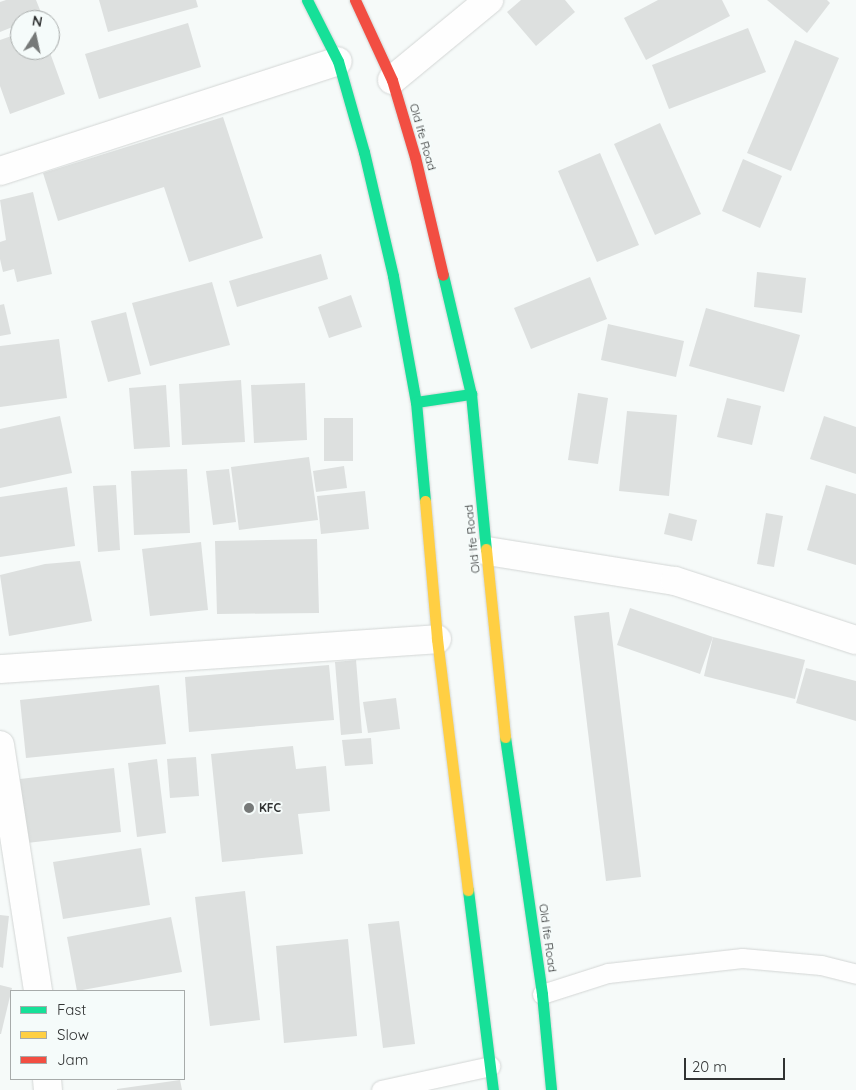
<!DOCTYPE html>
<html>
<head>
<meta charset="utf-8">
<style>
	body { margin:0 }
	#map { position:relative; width:856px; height:1090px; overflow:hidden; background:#f6faf9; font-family:Quicksand,sans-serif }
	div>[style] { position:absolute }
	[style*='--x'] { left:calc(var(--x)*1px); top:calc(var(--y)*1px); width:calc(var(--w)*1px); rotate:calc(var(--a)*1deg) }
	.building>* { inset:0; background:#dde0df }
	.roads { filter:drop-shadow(0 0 1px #d3d6d5) drop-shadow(0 0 1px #d3d6d5) }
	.lane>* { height:19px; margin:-9.5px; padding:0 9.5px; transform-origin:9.5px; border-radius:9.5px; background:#fefefe }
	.street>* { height:28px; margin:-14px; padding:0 14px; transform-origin:14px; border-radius:14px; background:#fefefe }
	.fast>* { height:11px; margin:-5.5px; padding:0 5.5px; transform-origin:5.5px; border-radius:5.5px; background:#16e098 }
	.slow>* { height:11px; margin:-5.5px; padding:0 5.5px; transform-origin:5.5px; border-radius:5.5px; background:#ffcf43 }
	.jam>* { height:11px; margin:-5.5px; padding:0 5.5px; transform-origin:5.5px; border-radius:5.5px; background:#f24e42 }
	.dots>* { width:14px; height:14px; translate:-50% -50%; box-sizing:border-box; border:2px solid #f5fbfa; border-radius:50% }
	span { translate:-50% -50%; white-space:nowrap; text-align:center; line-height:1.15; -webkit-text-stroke:4px #f5fbfa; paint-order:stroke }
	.street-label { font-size:12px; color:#313333 }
	.poi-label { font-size:12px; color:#313333; font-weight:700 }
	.left { translate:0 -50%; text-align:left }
	.legend { position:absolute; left:10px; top:990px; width:175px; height:90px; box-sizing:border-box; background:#f5fbfa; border:1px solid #a7abaa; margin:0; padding:6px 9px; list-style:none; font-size:15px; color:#313333 }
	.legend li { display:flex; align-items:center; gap:10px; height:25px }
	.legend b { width:25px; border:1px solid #a7abaa }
	.north { position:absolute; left:10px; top:10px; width:50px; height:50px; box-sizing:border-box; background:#f5fbfa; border:1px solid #a7abaa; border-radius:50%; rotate:10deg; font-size:14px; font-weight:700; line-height:20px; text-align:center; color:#313333 }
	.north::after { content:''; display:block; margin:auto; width:18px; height:22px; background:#767978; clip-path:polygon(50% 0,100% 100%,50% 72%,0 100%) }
	.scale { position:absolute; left:684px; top:1058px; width:101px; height:22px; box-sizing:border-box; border:2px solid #313333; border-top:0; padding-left:6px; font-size:15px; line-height:18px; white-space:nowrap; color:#313333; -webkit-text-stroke:4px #f5fbfa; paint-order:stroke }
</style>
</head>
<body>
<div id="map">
	<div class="building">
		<i style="clip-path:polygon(6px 0,36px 0,42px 15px,20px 20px,20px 24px,0 32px,0 2px)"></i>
		<i style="clip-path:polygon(99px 0,196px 0,198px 7px,108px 32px)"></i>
		<i style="clip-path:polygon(521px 0,565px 0,575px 12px,536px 46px,507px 12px)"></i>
		<i style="clip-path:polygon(658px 0,722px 0,730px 16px,646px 60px,624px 18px)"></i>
		<i style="clip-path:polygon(767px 0,827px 0,830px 3px,807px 33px)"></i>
		<i style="clip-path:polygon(188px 23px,201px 67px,99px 99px,85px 54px)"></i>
		<i style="clip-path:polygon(748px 28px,766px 72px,669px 109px,652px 65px)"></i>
		<i style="clip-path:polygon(20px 33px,20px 50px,49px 50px,65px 94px,10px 114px,0 86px,0 40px)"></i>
		<i style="clip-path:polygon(795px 40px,839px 58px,791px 171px,747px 153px)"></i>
		<i style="clip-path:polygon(223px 117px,263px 238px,189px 262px,164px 187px,58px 221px,43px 173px)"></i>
		<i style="clip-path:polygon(660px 123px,701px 214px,655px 235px,614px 144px)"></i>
		<i style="clip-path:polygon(600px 153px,639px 245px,597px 262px,558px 171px)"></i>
		<i style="clip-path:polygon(743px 159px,782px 176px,760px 228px,722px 211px)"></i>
		<i style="clip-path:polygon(33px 192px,52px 274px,17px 282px,14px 269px,3px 272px,0 259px,0 242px,6px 240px,0 200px)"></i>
		<i style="clip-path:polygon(321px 254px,328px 279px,237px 307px,229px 281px)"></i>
		<i style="clip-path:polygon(757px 272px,806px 278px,802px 313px,754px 307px)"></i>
		<i style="clip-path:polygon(590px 277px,607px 319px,531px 349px,514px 308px)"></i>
		<i style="clip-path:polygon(212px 282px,230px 345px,150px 366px,132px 303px)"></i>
		<i style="clip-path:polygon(351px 295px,362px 327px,329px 338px,318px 307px)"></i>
		<i style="clip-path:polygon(4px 304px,11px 334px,0 336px,0 305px)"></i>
		<i style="clip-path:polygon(706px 308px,800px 335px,784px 392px,689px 366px)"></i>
		<i style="clip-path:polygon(126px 312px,141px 374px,108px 382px,91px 321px)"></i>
		<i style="clip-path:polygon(608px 324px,684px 341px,676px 377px,601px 360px)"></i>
		<i style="clip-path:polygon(59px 339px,67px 398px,0 407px,0 346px)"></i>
		<i style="clip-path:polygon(241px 380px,245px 442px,182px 445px,179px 384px)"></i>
		<i style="clip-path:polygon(305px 383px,307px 440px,254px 443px,251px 385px)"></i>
		<i style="clip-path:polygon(166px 385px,170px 447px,134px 449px,129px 388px)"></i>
		<i style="clip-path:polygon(578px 393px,608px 398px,598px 464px,568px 460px)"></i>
		<i style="clip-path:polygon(727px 398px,761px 406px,752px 445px,717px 437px)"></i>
		<i style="clip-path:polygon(627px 411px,677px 415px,669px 496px,619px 491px)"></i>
		<i style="clip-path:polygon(60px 416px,72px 473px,0 488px,0 429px)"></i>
		<i style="clip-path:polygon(824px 416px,856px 427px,856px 474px,810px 459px)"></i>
		<i style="clip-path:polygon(324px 418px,353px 418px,353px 461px,324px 461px)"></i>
		<i style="clip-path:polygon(309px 457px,318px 520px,239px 530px,231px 467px)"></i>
		<i style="clip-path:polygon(344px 466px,347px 488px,316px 492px,313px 471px)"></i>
		<i style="clip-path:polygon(187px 469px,190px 533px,134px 535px,131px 471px)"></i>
		<i style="clip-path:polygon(229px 469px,236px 522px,213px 525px,206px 471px)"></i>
		<i style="clip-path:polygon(116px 485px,120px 550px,98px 552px,93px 486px)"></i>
		<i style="clip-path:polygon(826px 485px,856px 494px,856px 565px,807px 550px)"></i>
		<i style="clip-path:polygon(67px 487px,75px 546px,0 557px,0 497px)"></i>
		<i style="clip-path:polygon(365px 491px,369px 529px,321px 534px,317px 496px)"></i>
		<i style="clip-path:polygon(669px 513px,697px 520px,692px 541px,664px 534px)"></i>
		<i style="clip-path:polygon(766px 513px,783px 516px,774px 567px,757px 564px)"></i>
		<i style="clip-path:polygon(317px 539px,319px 613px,217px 614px,215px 541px)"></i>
		<i style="clip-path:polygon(201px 542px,208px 610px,150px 616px,142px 549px)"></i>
		<i style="clip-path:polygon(80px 561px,92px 621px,9px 636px,0 575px,45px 564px)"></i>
		<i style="clip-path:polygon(630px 608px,713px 637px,700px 674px,617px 645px)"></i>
		<i style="clip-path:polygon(609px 612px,641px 877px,606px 881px,574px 616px)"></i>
		<i style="clip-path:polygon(713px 637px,805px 660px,795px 699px,704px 676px)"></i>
		<i style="clip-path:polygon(356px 660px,362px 733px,341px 735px,335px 662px)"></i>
		<i style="clip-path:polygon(329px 665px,334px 720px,189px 732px,185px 677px)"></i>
		<i style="clip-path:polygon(806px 668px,856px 681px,856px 721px,796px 703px)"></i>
		<i style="clip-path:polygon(159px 685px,166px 744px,26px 758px,20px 700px)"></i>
		<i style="clip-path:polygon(396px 698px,400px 729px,368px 733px,363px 702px)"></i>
		<i style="clip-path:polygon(371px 738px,373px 764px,345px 766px,342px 740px)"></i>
		<i style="clip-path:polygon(293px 746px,296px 769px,326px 766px,330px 811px,298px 814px,303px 854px,222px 862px,211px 754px)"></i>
		<i style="clip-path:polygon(196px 757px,199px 796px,170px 798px,167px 759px)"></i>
		<i style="clip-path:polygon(157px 759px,166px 833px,137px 837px,128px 763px)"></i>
		<i style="clip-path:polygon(114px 768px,121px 832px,27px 843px,20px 779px)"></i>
		<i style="clip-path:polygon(141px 848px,150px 905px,63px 919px,53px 862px)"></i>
		<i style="clip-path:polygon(245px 891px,260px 1020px,210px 1026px,195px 897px)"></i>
		<i style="clip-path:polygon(0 915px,9px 916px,3px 968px,0 967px)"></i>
		<i style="clip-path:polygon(171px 917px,182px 972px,77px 991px,67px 937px)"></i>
		<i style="clip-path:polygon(399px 921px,415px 1044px,383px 1048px,368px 924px)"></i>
		<i style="clip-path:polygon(348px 939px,357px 1036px,284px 1043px,276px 946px)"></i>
		<i style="clip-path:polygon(0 985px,12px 988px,1px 1034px,0 1034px)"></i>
		<i style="clip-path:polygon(180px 1080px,182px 1090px,117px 1090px,117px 1089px)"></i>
	</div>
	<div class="roads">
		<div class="lane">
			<i style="--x:542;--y:994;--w:69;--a:-17.7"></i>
			<i style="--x:608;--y:973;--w:135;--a:-6.4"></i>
			<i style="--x:742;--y:958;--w:79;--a:5.1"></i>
			<i style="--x:821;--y:965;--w:36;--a:14"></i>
			<i style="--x:381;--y:1090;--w:112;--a:-12.4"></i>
		</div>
		<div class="street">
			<i style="--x:392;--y:80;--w:126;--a:-39.5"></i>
			<i style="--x:0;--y:171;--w:355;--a:-18"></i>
			<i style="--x:487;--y:551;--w:190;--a:9.1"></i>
			<i style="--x:675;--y:581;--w:190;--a:18.1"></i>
			<i style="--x:0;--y:669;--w:438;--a:-3.9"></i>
			<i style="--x:0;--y:745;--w:249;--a:81.2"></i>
			<i style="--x:47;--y:1079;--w:11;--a:85"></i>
		</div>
		<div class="fast">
			<i style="--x:307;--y:0;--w:68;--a:63.1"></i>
			<i style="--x:338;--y:61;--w:95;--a:74.1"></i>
			<i style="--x:364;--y:152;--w:127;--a:76.8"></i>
			<i style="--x:393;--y:276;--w:128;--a:79.7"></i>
			<i style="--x:416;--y:402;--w:99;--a:84.8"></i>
			<i style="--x:443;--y:275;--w:122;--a:76.8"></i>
			<i style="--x:471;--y:394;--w:156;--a:84.5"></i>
			<i style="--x:416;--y:402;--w:56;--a:-8.3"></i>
			<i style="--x:505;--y:737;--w:260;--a:81.8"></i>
			<i style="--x:542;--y:994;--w:96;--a:84.6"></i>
			<i style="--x:468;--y:890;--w:202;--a:82.9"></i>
		</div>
		<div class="slow">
			<i style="--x:425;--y:501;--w:139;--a:85"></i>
			<i style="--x:437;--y:639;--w:253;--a:83"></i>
			<i style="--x:486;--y:549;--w:189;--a:84.2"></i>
		</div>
		<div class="jam">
			<i style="--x:355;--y:0;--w:88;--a:65.2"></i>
			<i style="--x:392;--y:80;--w:80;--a:73.4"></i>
			<i style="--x:415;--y:157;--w:121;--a:76.7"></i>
		</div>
	</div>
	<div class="dots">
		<i style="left:249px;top:808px;background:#767978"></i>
	</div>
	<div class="street-label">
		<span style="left:423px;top:137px;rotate:74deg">Old Ife Road</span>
		<span style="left:472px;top:539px;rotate:-96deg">Old Ife Road</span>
		<span style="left:548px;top:938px;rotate:82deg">Old Ife Road</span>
	</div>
	<div class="poi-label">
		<span class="left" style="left:259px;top:808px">KFC</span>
	</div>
	<ul class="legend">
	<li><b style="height:6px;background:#16e098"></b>Fast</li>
	<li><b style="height:6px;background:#ffcf43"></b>Slow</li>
	<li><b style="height:6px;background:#f24e42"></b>Jam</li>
	</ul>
	<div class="north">N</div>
	<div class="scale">20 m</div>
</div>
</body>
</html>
